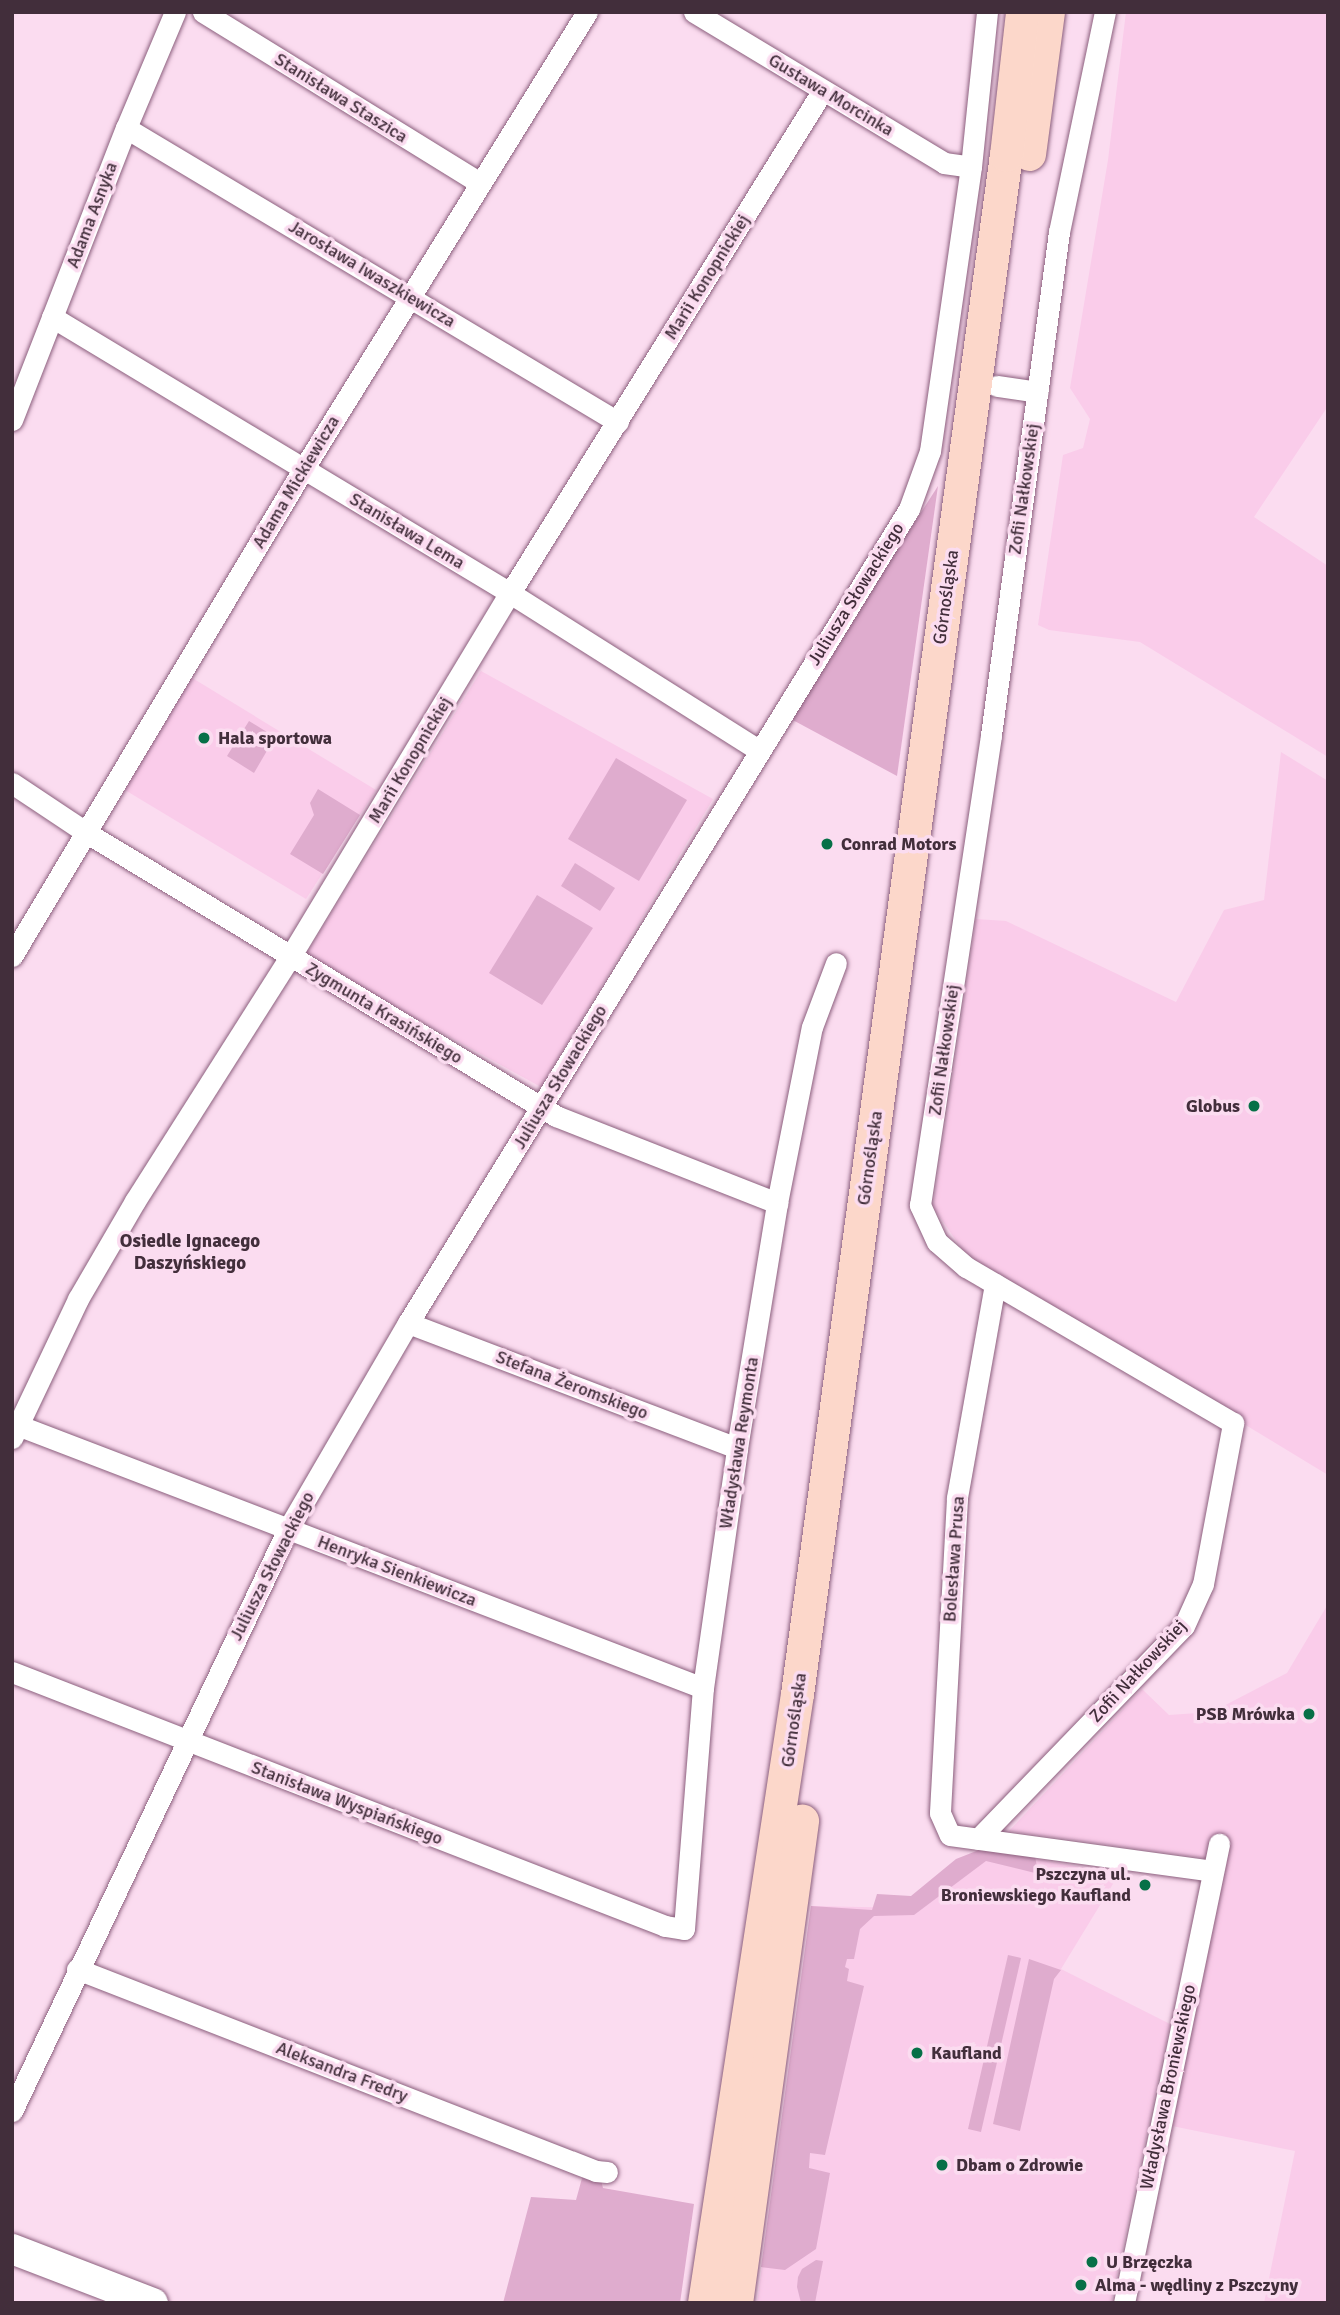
<!DOCTYPE html>
<html>
<head>
<meta charset="utf-8">
<style>
	body { margin:0 }
	#map { position:relative; width:1340px; height:2315px; overflow:hidden; background:#fbdcf0; font-family:Signika,sans-serif }
	div>[style] { position:absolute }
	[style*='--x'] { left:calc(var(--x)*1px); top:calc(var(--y)*1px); width:calc(var(--w)*1px); rotate:calc(var(--a)*1deg) }
	.built>* { inset:0; background:#faccea }
	.green>* { inset:0; background:#dfacce }
	.roads { filter:drop-shadow(0 0 2px #8b5f7d) drop-shadow(0 0 2px #8b5f7d) }
	.minor>* { height:21px; margin:-10.5px; padding:0 10.5px; transform-origin:10.5px; border-radius:10.5px; background:#fff }
	.secondary>* { height:30px; margin:-15px; padding:0 15px; transform-origin:15px; border-radius:15px; background:#fff }
	.primary>* { height:33px; margin:-16.5px; padding:0 16.5px; transform-origin:16.5px; border-radius:16.5px; background:#fcd7ca }
	.dots>* { width:19px; height:19px; translate:-50% -50%; box-sizing:border-box; border:4px solid #fbdcf0; border-radius:50% }
	span { translate:-50% -50%; white-space:nowrap; text-align:center; line-height:1.15; -webkit-text-stroke:7px #fbdcf0; paint-order:stroke }
	.street-label { font-size:18px; color:#422e3b }
	.poi-label { font-size:18px; color:#422e3b; font-weight:700 }
	.left { translate:0 -50%; text-align:left }
	.right { translate:-100% -50%; text-align:right }
	.neighbourhood-label { font-size:19px; color:#422e3b; font-weight:700 }
	.frame { position:absolute; inset:0; border:14px solid #422e3b; pointer-events:none }
</style>
</head>
<body>
<div id="map">
	<div class="built">
		<i style="clip-path:polygon(1126px 12px,1328px 12px,1328px 406px,1254px 517px,1328px 566px,1328px 757px,1140px 642px,1049px 630px,1038px 625px,1063px 455px,1083px 448px,1090px 419px,1070px 388px,1108px 160px)"></i>
		<i style="clip-path:polygon(481px 671px,713px 799px,541px 1087px,304px 957px)"></i>
		<i style="clip-path:polygon(189px 676px,376px 790px,306px 899px,125px 790px)"></i>
		<i style="clip-path:polygon(1281px 752px,1328px 781px,1328px 1475px,966px 1255px,933px 1207px,976px 919px,1006px 921px,1176px 1002px,1224px 910px,1264px 900px)"></i>
		<i style="clip-path:polygon(1328px 1604px,1328px 2303px,1264px 2303px,1295px 2151px,1172px 2126px,1226px 1861px,1009px 1831px,1142px 1689px,1169px 1715px,1212px 1712px,1287px 1673px)"></i>
		<i style="clip-path:polygon(987px 1850px,1119px 1874px,1061px 1969px,1170px 2024px,1111px 2303px,757px 2303px,811px 1906px,913px 1908px)"></i>
	</div>
	<div class="green">
		<i style="clip-path:polygon(938px 486px,897px 776px,789px 718px)"></i>
		<i style="clip-path:polygon(249px 721px,275px 737px,254px 773px,227px 756px)"></i>
		<i style="clip-path:polygon(616px 758px,687px 800px,639px 881px,568px 839px)"></i>
		<i style="clip-path:polygon(318px 789px,360px 815px,323px 874px,290px 854px,314px 815px,310px 803px)"></i>
		<i style="clip-path:polygon(575px 863px,615px 888px,600px 911px,561px 886px)"></i>
		<i style="clip-path:polygon(537px 895px,593px 928px,542px 1005px,489px 973px)"></i>
		<i style="clip-path:polygon(984px 1848px,1035px 1856px,1037px 1867px,1035px 1873px,986px 1861px,914px 1915px,874px 1916px,860px 1929px,854px 1959px,847px 1959px,845px 1967px,849px 1969px,847px 1981px,864px 1986px,825px 2155px,810px 2153px,809px 2168px,830px 2173px,816px 2249px,785px 2270px,761px 2267px,811px 1906px,872px 1910px,877px 1894px,911px 1896px,956px 1859px)"></i>
		<i style="clip-path:polygon(1008px 1955px,1021px 1958px,981px 2132px,968px 2129px)"></i>
		<i style="clip-path:polygon(1029px 1959px,1061px 1970px,1054px 1979px,1020px 2131px,993px 2124px)"></i>
		<i style="clip-path:polygon(584px 2171px,601px 2180px,603px 2188px,694px 2204px,680px 2303px,503px 2303px,531px 2197px,576px 2200px)"></i>
		<i style="clip-path:polygon(816px 2260px,823px 2261px,815px 2303px,801px 2303px,797px 2287px,798px 2277px,802px 2269px)"></i>
	</div>
	<div class="roads">
		<div class="minor">
			<i style="--x:203;--y:12;--w:326;--a:31.7"></i>
			<i style="--x:694;--y:12;--w:292;--a:31.1"></i>
			<i style="--x:944;--y:163;--w:27;--a:8"></i>
			<i style="--x:126;--y:128;--w:573;--a:30.86"></i>
			<i style="--x:52;--y:317;--w:535;--a:31.07"></i>
			<i style="--x:510;--y:593;--w:294;--a:32.3"></i>
			<i style="--x:997;--y:386;--w:41;--a:8.3"></i>
			<i style="--x:12;--y:420;--w:313;--a:-68.7"></i>
			<i style="--x:126;--y:128;--w:126;--a:-67.1"></i>
			<i style="--x:12;--y:783;--w:90;--a:33.7"></i>
			<i style="--x:87;--y:833;--w:548;--a:31.11"></i>
			<i style="--x:556;--y:1116;--w:238;--a:21.5"></i>
			<i style="--x:12;--y:956;--w:569;--a:-59.11"></i>
			<i style="--x:304;--y:468;--w:537;--a:-58.18"></i>
			<i style="--x:995;--y:1284;--w:217;--a:100.1"></i>
			<i style="--x:957;--y:1498;--w:315;--a:93.1"></i>
			<i style="--x:940;--y:1813;--w:24;--a:66"></i>
			<i style="--x:950;--y:1835;--w:265;--a:7.8"></i>
			<i style="--x:408;--y:1323;--w:352;--a:20.8"></i>
			<i style="--x:12;--y:1423;--w:740;--a:20.98"></i>
			<i style="--x:12;--y:1438;--w:154;--a:-64.6"></i>
			<i style="--x:78;--y:1299;--w:113;--a:-59.8"></i>
			<i style="--x:135;--y:1201;--w:289;--a:-57.6"></i>
			<i style="--x:290;--y:957;--w:425;--a:-58.9"></i>
			<i style="--x:510;--y:593;--w:592;--a:-58.11"></i>
			<i style="--x:12;--y:1672;--w:701;--a:21.25"></i>
			<i style="--x:665;--y:1926;--w:19;--a:9"></i>
			<i style="--x:684;--y:1929;--w:242;--a:-85.5"></i>
			<i style="--x:703;--y:1688;--w:242;--a:-81.9"></i>
			<i style="--x:737;--y:1448;--w:248;--a:-80.7"></i>
			<i style="--x:777;--y:1203;--w:179;--a:-78.8"></i>
			<i style="--x:812;--y:1027;--w:68;--a:-69.4"></i>
			<i style="--x:978;--y:1839;--w:296;--a:-46"></i>
			<i style="--x:1184;--y:1626;--w:46;--a:-65.7"></i>
			<i style="--x:1203;--y:1584;--w:164;--a:-79.4"></i>
			<i style="--x:1233;--y:1423;--w:309;--a:-149.7"></i>
			<i style="--x:966;--y:1267;--w:38;--a:-139"></i>
			<i style="--x:937;--y:1242;--w:41;--a:-114.7"></i>
			<i style="--x:920;--y:1205;--w:475;--a:-81.4"></i>
			<i style="--x:991;--y:735;--w:508;--a:-82.3"></i>
			<i style="--x:1059;--y:232;--w:225;--a:-78.2"></i>
			<i style="--x:77;--y:1969;--w:557;--a:21.27"></i>
			<i style="--x:596;--y:2171;--w:11;--a:5"></i>
			<i style="--x:12;--y:2111;--w:644;--a:-64.63"></i>
			<i style="--x:288;--y:1529;--w:238;--a:-59.8"></i>
			<i style="--x:408;--y:1323;--w:956;--a:-58.39"></i>
			<i style="--x:909;--y:509;--w:62;--a:-70.1"></i>
			<i style="--x:930;--y:451;--w:287;--a:-81.8"></i>
			<i style="--x:971;--y:167;--w:156;--a:-84.1"></i>
			<i style="--x:1124;--y:2303;--w:469;--a:-78.3"></i>
		</div>
		<div class="secondary">
			<i style="--x:12;--y:2249;--w:151;--a:21"></i>
		</div>
		<div class="primary">
			<i style="--x:1029;--y:154;--w:143;--a:-82.4"></i>
			<i style="--x:704;--y:2303;--w:616;--a:-81.32"></i>
			<i style="--x:797;--y:1694;--w:1553;--a:-82.27"></i>
			<i style="--x:1006;--y:155;--w:144;--a:-83.6"></i>
			<i style="--x:736;--y:2303;--w:487;--a:-82.2"></i>
		</div>
	</div>
	<div class="dots">
		<i style="left:204px;top:738px;background:#067047"></i>
		<i style="left:827px;top:844px;background:#067047"></i>
		<i style="left:1254px;top:1106px;background:#067047"></i>
		<i style="left:1309px;top:1714px;background:#067047"></i>
		<i style="left:1145px;top:1885px;background:#067047"></i>
		<i style="left:917px;top:2053px;background:#067047"></i>
		<i style="left:942px;top:2165px;background:#067047"></i>
		<i style="left:1092px;top:2262px;background:#067047"></i>
		<i style="left:1081px;top:2285px;background:#067047"></i>
	</div>
	<div class="street-label">
		<span style="left:831px;top:95px;rotate:31deg">Gustawa Morcinka</span>
		<span style="left:341px;top:98px;rotate:32deg">Stanisława Staszica</span>
		<span style="left:92px;top:215px;rotate:-69deg">Adama Asnyka</span>
		<span style="left:372px;top:274px;rotate:31deg">Jarosława Iwaszkiewicza</span>
		<span style="left:707px;top:277px;rotate:-58deg">Marii Konopnickiej</span>
		<span style="left:296px;top:482px;rotate:-59deg">Adama Mickiewicza</span>
		<span style="left:1024px;top:489px;rotate:-82deg">Zofii Nałkowskiej</span>
		<span style="left:407px;top:531px;rotate:31deg">Stanisława Lema</span>
		<span style="left:856px;top:594px;rotate:-58deg">Juliusza Słowackiego</span>
		<span style="left:946px;top:597px;rotate:-82deg">Górnośląska</span>
		<span style="left:410px;top:760px;rotate:-59deg">Marii Konopnickiej</span>
		<span style="left:384px;top:1013px;rotate:31deg">Zygmunta Krasińskiego</span>
		<span style="left:944px;top:1050px;rotate:-82deg">Zofii Nałkowskiej</span>
		<span style="left:560px;top:1077px;rotate:-59deg">Juliusza Słowackiego</span>
		<span style="left:870px;top:1158px;rotate:-82deg">Górnośląska</span>
		<span style="left:572px;top:1385px;rotate:21deg">Stefana Żeromskiego</span>
		<span style="left:739px;top:1443px;rotate:-81deg">Władysława Reymonta</span>
		<span style="left:954px;top:1559px;rotate:-86deg">Bolesława Prusa</span>
		<span style="left:272px;top:1566px;rotate:-63deg">Juliusza Słowackiego</span>
		<span style="left:397px;top:1571px;rotate:21deg">Henryka Sienkiewicza</span>
		<span style="left:1138px;top:1671px;rotate:-47deg">Zofii Nałkowskiej</span>
		<span style="left:794px;top:1720px;rotate:-82deg">Górnośląska</span>
		<span style="left:347px;top:1803px;rotate:21deg">Stanisława Wyspiańskiego</span>
		<span style="left:342px;top:2072px;rotate:21deg">Aleksandra Fredry</span>
		<span style="left:1168px;top:2087px;rotate:-78deg">Władysława Broniewskiego</span>
	</div>
	<div class="poi-label">
		<span class="left" style="left:218px;top:738px">Hala sportowa</span>
		<span class="left" style="left:841px;top:844px">Conrad Motors</span>
		<span class="right" style="left:1240px;top:1106px">Globus</span>
		<span class="right" style="left:1295px;top:1714px">PSB Mrówka</span>
		<span class="right" style="left:1131px;top:1885px">Pszczyna ul.<br>Broniewskiego Kaufland</span>
		<span class="left" style="left:931px;top:2053px">Kaufland</span>
		<span class="left" style="left:956px;top:2165px">Dbam o Zdrowie</span>
		<span class="left" style="left:1106px;top:2262px">U Brzęczka</span>
		<span class="left" style="left:1095px;top:2285px">Alma - wędliny z Pszczyny</span>
	</div>
	<div class="neighbourhood-label">
		<span style="left:190px;top:1253px">Osiedle Ignacego<br>Daszyńskiego</span>
	</div>
	<div class="frame"></div>
</div>
</body>
</html>
